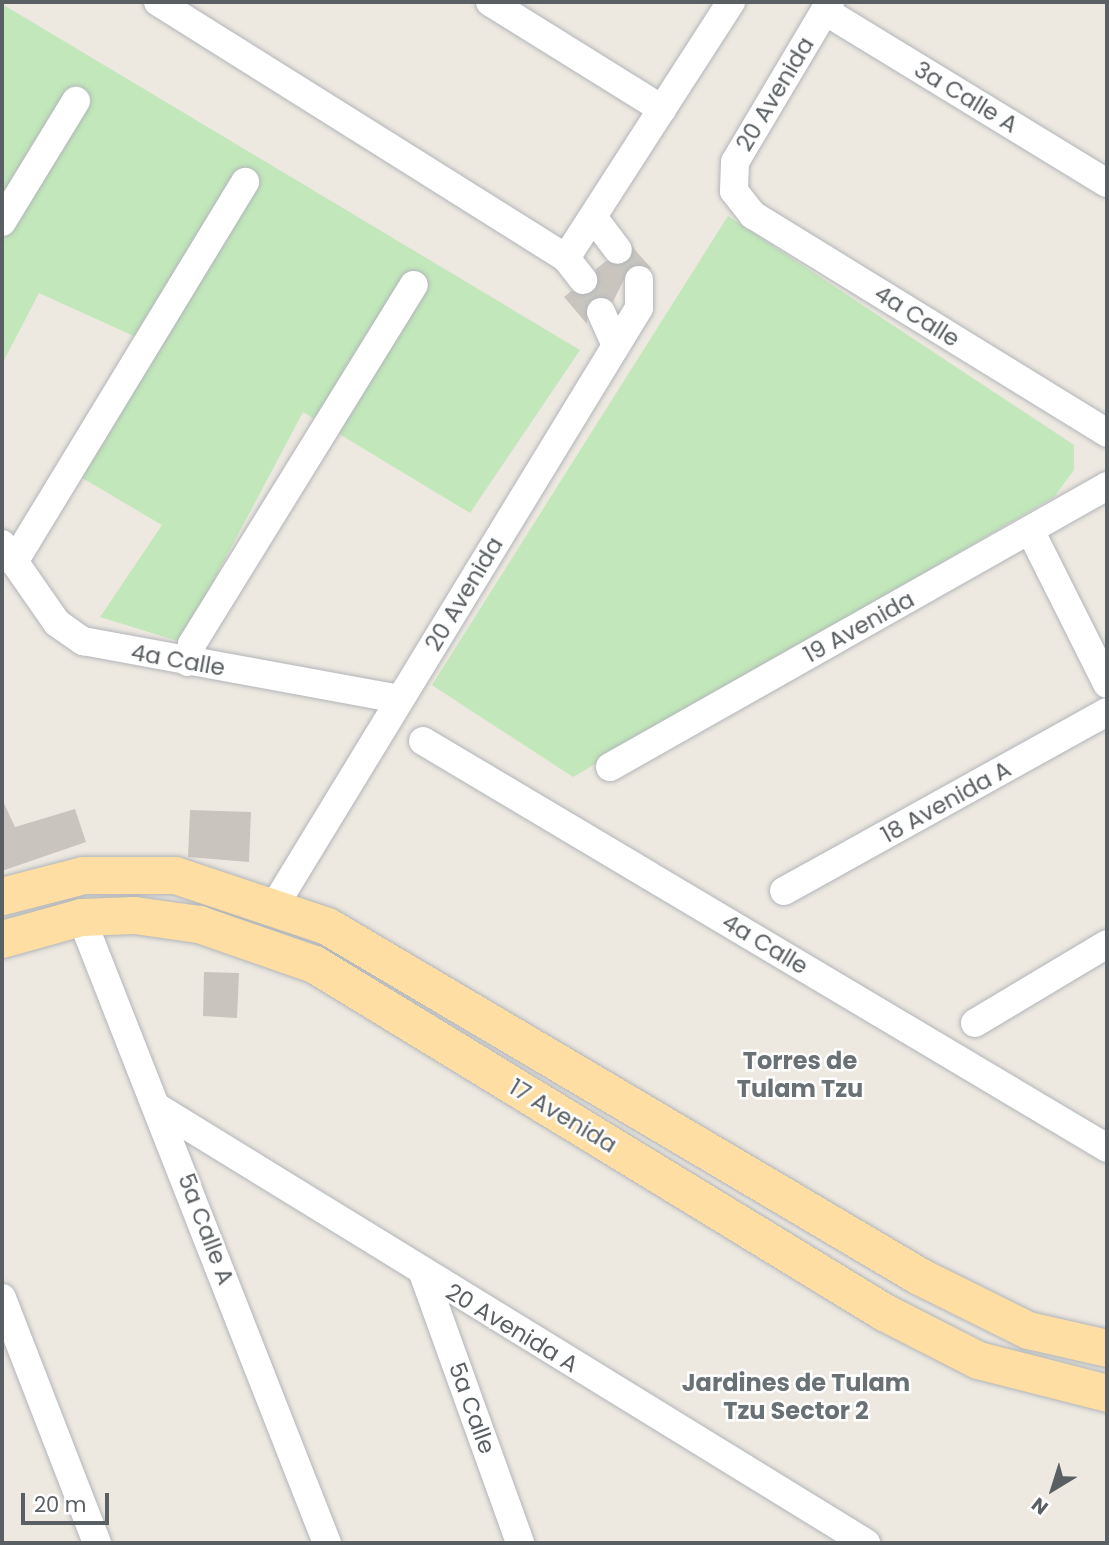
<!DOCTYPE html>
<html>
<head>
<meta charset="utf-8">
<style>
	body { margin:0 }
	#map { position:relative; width:1109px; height:1545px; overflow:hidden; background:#ede8e0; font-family:Poppins,sans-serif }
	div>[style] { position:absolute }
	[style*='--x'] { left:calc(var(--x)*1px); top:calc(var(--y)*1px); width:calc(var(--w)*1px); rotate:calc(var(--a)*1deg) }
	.green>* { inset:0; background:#c2e7ba }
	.building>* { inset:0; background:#cac4bf }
	.minor-tunnel>* { height:28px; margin-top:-14px; transform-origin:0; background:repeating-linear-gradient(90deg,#c8c6c0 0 28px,transparent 0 42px) }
	.roads { filter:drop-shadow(0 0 2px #b1b5b9) drop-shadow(0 0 2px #b1b5b9) }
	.minor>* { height:28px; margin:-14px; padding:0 14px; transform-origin:14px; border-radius:14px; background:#fff }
	.major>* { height:37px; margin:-18.5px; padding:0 18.5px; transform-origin:18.5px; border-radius:18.5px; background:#ffdea3 }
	span { translate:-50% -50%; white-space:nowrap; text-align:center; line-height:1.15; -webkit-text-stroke:5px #fff; paint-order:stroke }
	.street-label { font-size:23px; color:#595f62 }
	.neighbourhood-label { font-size:24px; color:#6a7174; font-weight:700 }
	.frame { position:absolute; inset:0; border:4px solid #595f62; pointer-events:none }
	.north { position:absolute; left:1018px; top:1454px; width:70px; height:70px; -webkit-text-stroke:5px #fff; paint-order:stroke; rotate:218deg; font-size:19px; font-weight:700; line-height:28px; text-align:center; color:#595f62 }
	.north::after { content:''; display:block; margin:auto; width:24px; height:32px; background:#595f62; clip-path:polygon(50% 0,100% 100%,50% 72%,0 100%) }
	.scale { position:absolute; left:21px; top:1493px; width:88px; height:32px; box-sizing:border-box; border:4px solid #595f62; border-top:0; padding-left:9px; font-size:21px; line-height:24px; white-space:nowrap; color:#595f62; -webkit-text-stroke:5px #fff; paint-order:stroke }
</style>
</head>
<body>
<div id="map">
	<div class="green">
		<i style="clip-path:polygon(2px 4px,580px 350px,470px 513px,303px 412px,181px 642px,100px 617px,162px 525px,67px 469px,149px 343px,39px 293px,2px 364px)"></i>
		<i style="clip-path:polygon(728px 216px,1074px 445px,1074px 470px,1054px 497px,573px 777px,432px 685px)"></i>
	</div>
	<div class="building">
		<i style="clip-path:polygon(634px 249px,652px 269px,631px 265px,613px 302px,602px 295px,588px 302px,587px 324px,564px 297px,571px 291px,593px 293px,596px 269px,606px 261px,627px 264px)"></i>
		<i style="clip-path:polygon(2px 799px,15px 827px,75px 809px,86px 842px,2px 871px)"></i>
		<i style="clip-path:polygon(190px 810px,251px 812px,249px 862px,188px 857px)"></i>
		<i style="clip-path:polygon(204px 972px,239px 973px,237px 1018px,203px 1016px)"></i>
	</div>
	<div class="minor-tunnel">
		<i style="--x:618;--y:250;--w:37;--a:55"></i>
		<i style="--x:583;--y:280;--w:37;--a:61"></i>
	</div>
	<div class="roads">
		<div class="minor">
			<i style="--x:158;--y:2;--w:482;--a:32.1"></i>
			<i style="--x:566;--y:258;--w:28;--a:52"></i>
			<i style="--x:490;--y:2;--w:203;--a:31.9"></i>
			<i style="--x:830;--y:2;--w:186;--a:120.7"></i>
			<i style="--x:735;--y:162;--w:29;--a:92"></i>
			<i style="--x:734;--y:191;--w:31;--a:52"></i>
			<i style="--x:753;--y:215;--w:416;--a:31.6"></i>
			<i style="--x:825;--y:11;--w:330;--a:31.4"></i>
			<i style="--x:593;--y:217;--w:41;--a:52.9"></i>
			<i style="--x:2;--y:222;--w:142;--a:-58.6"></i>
			<i style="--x:566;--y:258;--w:305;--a:-57.2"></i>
			<i style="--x:601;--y:312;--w:36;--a:66"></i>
			<i style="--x:1030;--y:530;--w:172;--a:63.4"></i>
			<i style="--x:2;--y:544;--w:96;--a:55.2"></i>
			<i style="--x:57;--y:623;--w:32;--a:35"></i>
			<i style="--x:83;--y:641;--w:322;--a:10.4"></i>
			<i style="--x:14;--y:562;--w:445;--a:-58.7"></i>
			<i style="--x:188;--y:662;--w:18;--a:-77"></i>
			<i style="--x:192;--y:644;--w:422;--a:-58.3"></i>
			<i style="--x:423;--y:741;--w:796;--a:30.75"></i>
			<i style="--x:610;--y:767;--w:571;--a:-29.48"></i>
			<i style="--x:784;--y:891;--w:369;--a:-29"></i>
			<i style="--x:275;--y:905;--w:699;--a:-58.63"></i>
			<i style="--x:639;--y:308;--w:28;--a:-90"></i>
			<i style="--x:81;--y:917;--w:673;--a:68.55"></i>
			<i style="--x:975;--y:1023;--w:154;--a:-30.9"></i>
			<i style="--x:160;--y:1109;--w:829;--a:31.58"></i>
			<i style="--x:423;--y:1273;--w:287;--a:70.2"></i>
			<i style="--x:2;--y:1298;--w:263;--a:68.8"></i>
		</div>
		<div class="major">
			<i style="--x:2;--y:896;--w:84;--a:-14.5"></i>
			<i style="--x:83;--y:875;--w:92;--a:0"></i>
			<i style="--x:175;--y:875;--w:160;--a:18.5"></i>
			<i style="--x:327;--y:926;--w:688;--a:30.59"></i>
			<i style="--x:919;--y:1276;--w:122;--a:26.4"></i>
			<i style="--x:1028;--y:1330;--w:81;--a:12.8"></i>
			<i style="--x:2;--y:939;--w:82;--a:-15.6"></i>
			<i style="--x:81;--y:917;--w:53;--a:-2.2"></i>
			<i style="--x:134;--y:915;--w:66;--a:7.9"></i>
			<i style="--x:199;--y:924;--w:122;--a:19.2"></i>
			<i style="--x:314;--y:964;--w:668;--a:31.41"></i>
			<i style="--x:884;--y:1312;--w:106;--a:27.1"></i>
			<i style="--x:978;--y:1360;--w:133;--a:14.3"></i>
		</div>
	</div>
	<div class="street-label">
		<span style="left:775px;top:94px;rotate:-59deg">20 Avenida</span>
		<span style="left:966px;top:97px;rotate:31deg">3a Calle A</span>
		<span style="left:917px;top:316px;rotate:32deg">4a Calle</span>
		<span style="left:464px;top:594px;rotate:-59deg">20 Avenida</span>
		<span style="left:859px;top:627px;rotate:-29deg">19 Avenida</span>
		<span style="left:178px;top:660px;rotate:10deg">4a Calle</span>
		<span style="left:946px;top:802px;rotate:-29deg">18 Avenida A</span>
		<span style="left:765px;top:944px;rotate:31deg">4a Calle</span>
		<span style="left:563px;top:1116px;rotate:31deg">17 Avenida</span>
		<span style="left:206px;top:1229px;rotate:69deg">5a Calle A</span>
		<span style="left:512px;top:1328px;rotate:31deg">20 Avenida A</span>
		<span style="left:472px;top:1408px;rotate:70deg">5a Calle</span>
	</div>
	<div class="neighbourhood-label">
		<span style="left:800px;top:1075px">Torres de<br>Tulam Tzu</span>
		<span style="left:796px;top:1397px">Jardines de Tulam<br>Tzu Sector 2</span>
	</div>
	<div class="frame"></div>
	<div class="north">N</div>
	<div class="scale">20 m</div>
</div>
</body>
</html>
